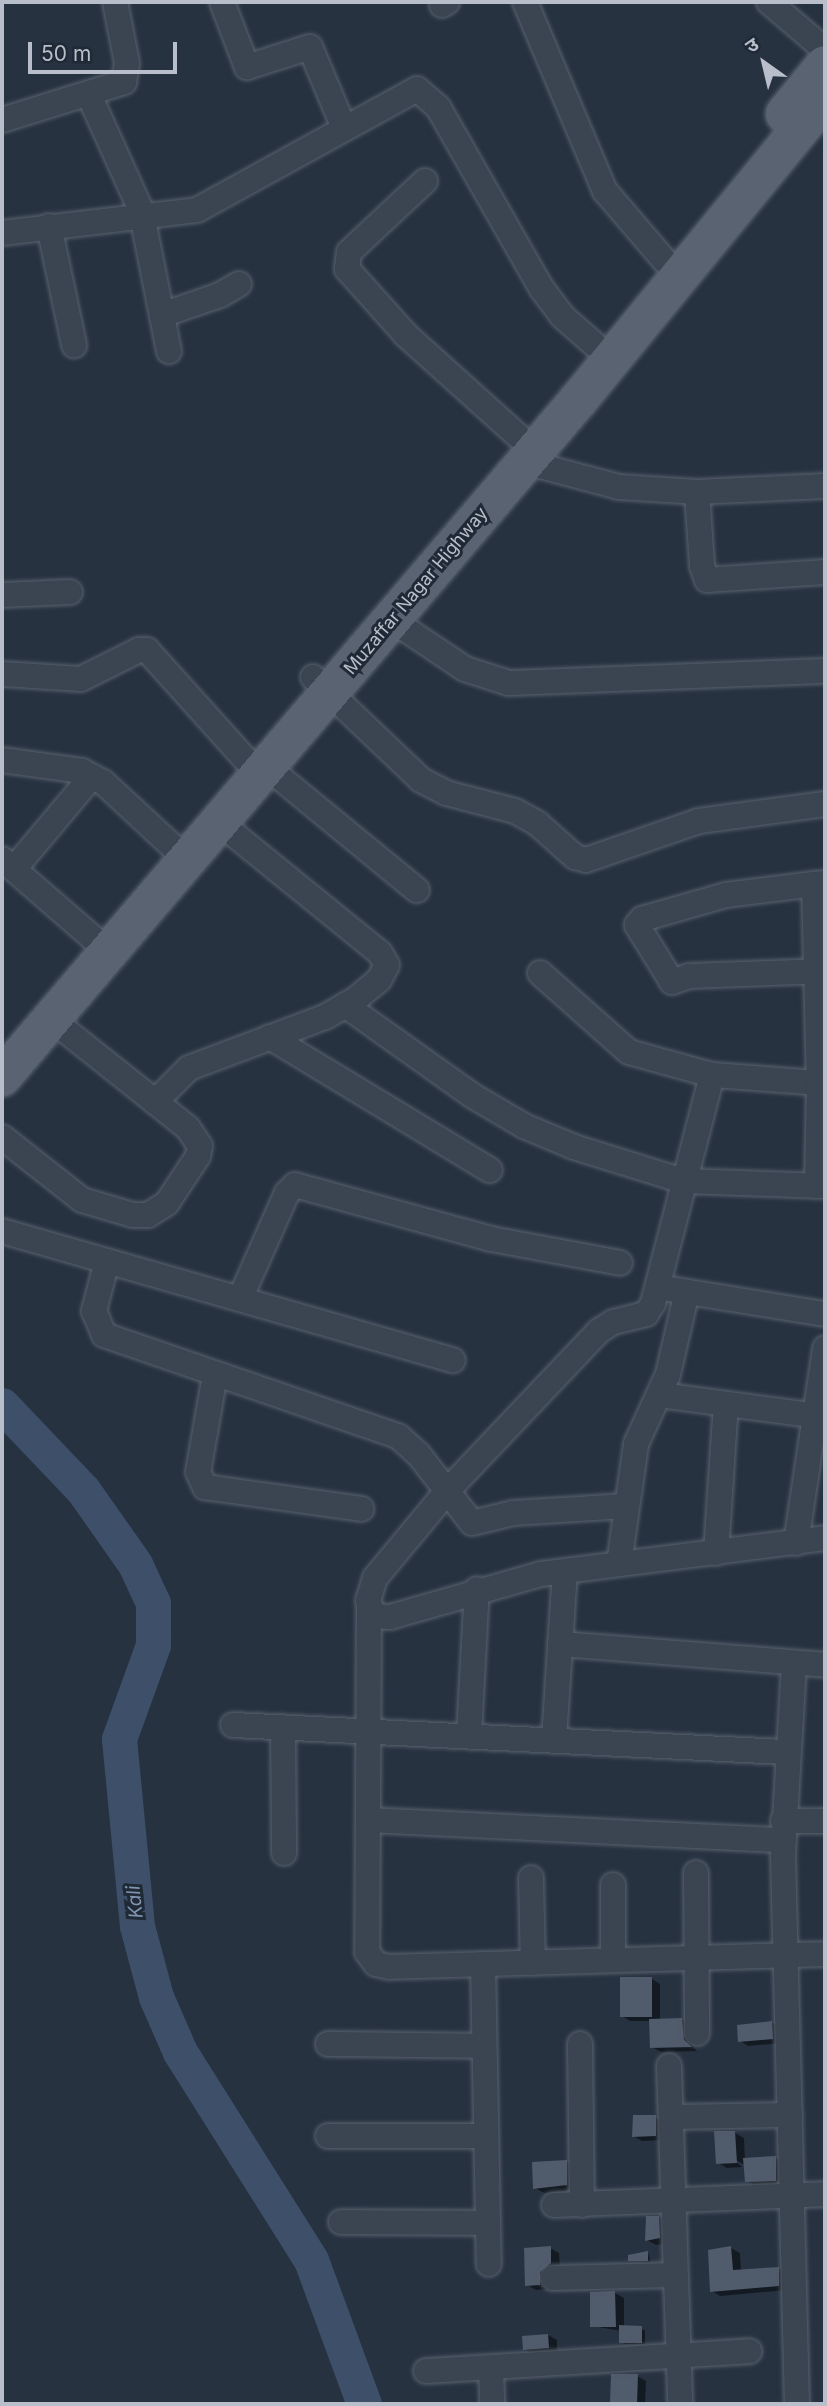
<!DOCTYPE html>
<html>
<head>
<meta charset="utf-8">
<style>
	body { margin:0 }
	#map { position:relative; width:827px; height:2406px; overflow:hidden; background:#273241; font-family:Inter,"Noto Sans Devanagari",sans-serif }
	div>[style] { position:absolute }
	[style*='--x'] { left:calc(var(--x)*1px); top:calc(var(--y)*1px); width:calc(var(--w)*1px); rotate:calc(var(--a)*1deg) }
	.shadow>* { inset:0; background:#0007 }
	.river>* { height:35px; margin:-17.5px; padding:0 17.5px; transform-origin:17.5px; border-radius:17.5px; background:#3e5069 }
	.building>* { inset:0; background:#505b6c }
	.roads { filter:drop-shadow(0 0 2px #59626e) drop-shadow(0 0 2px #59626e) }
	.minor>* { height:24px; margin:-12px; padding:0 12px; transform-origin:12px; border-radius:12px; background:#3b4451 }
	.primary>* { height:38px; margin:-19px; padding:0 19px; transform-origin:19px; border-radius:19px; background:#5a6371 }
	span { translate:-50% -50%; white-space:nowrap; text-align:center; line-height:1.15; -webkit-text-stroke:6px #202936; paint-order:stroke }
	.street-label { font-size:18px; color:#b8bfcb }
	.water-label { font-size:19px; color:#8196b1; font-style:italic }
	.frame { position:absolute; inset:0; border:4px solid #b8bfcb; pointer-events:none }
	.north { position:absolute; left:729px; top:28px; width:70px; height:70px; -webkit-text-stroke:5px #202936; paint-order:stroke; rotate:326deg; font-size:19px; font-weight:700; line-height:28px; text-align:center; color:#b8bfcb }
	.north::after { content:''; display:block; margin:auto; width:24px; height:32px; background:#b8bfcb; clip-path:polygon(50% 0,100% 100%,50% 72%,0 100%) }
	.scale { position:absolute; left:28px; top:42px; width:149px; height:32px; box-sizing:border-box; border:4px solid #b8bfcb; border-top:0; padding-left:9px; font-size:21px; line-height:24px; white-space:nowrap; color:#b8bfcb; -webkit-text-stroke:5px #202936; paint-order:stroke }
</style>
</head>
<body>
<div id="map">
	<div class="shadow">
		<i style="clip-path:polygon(825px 1973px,825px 2009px,824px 1974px)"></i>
		<i style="clip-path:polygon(652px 1979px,660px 1984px,660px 2020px,682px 2020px,690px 2025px,692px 2046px,697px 2051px,661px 2052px,652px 2047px,651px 2021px,630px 2021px,622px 2016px)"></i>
		<i style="clip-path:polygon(772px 2023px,781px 2028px,781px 2043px,748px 2046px,740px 2041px)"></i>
		<i style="clip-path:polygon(653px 2116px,661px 2121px,664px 2140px,642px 2141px,633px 2136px)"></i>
		<i style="clip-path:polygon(735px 2133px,744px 2138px,745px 2160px,775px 2158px,784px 2163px,785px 2185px,756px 2186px,747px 2181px,746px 2166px,731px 2157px,742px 2167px,727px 2168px,718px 2163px)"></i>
		<i style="clip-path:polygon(566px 2161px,575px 2166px,575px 2190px,544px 2193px,535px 2188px)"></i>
		<i style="clip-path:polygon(659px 2217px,667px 2222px,668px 2243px,656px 2245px,647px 2240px)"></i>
		<i style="clip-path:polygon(550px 2248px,559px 2253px,560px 2268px,548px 2289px,536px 2290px,527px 2285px)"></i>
		<i style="clip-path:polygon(731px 2248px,740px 2253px,741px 2271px,778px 2268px,787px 2273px,787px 2290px,720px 2296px,712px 2291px)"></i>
		<i style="clip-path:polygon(648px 2253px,651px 2262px,630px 2260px)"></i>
		<i style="clip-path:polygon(615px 2293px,624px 2298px,624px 2327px,645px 2330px,645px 2344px,624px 2344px,621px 2331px,592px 2326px)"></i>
		<i style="clip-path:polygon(548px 2335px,557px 2340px,557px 2353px,533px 2354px,524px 2349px)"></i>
		<i style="clip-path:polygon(612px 2376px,637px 2376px,646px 2381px,645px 2404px,612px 2404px)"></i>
	</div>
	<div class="river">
		<i style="--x:2;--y:1405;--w:117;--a:46.4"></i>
		<i style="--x:83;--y:1490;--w:90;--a:54.9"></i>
		<i style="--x:135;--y:1564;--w:43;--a:65.2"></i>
		<i style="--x:153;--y:1603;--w:42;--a:90"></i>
		<i style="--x:153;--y:1645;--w:100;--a:109.9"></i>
		<i style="--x:119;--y:1739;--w:188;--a:84.5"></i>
		<i style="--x:137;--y:1926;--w:73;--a:75"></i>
		<i style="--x:156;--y:1997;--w:60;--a:66.4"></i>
		<i style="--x:180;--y:2052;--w:246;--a:57.8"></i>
		<i style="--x:311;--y:2260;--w:153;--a:69.8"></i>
	</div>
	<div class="building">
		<i style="clip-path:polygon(620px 1977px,652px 1977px,652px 2017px,620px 2017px)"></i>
		<i style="clip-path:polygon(682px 2018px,684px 2040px,692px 2047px,650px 2048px,649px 2019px)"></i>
		<i style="clip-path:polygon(772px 2021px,773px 2039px,738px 2042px,737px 2025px)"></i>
		<i style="clip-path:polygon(633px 2115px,656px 2115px,656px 2136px,632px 2137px)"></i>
		<i style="clip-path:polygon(714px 2131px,735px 2131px,737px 2163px,716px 2164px)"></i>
		<i style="clip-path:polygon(776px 2156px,776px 2181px,745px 2182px,743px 2158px)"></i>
		<i style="clip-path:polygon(567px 2160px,567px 2185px,533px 2189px,532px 2162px)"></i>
		<i style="clip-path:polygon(646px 2216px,659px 2216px,660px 2238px,645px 2241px)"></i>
		<i style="clip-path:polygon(551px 2246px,551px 2263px,540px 2272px,540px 2285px,525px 2286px,524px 2248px)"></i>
		<i style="clip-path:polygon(731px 2246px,733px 2270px,779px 2267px,779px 2286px,710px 2292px,708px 2250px)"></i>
		<i style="clip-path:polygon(648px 2251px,648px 2261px,628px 2261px,628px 2255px)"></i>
		<i style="clip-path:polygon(615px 2291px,616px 2327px,590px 2327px,590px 2292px)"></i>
		<i style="clip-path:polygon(619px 2325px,642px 2326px,642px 2343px,619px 2343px)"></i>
		<i style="clip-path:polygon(548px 2334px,549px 2348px,523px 2350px,522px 2336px)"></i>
		<i style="clip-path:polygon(611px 2374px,638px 2374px,637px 2404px,610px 2404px)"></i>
	</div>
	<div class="roads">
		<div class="minor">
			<i style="--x:222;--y:2;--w:70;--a:69"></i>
			<i style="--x:247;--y:67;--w:66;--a:-17.6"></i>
			<i style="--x:310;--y:47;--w:88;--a:67.2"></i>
			<i style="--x:525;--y:2;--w:205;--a:67.1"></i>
			<i style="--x:605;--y:191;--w:91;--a:49.5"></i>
			<i style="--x:769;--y:2;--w:74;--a:40.6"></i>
			<i style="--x:442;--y:5;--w:6;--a:-31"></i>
			<i style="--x:89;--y:95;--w:126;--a:65.7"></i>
			<i style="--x:141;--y:210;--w:144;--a:78.8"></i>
			<i style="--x:2;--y:120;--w:128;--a:-17.3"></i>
			<i style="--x:124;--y:82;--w:19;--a:-81"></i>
			<i style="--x:127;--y:63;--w:62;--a:-101.1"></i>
			<i style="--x:425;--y:181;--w:104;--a:136.9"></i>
			<i style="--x:349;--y:252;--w:17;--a:97"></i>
			<i style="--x:347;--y:269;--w:89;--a:48.2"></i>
			<i style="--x:406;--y:335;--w:151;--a:42"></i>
			<i style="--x:49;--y:226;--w:122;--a:78.1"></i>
			<i style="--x:2;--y:233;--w:196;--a:-6.7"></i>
			<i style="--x:197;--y:210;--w:251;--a:-28.8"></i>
			<i style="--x:417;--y:89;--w:28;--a:41"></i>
			<i style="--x:438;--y:107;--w:210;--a:60.3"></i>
			<i style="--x:542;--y:289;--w:34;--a:53"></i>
			<i style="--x:562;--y:316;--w:44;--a:41.3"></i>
			<i style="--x:162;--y:315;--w:61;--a:-19"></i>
			<i style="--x:220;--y:295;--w:22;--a:-30"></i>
			<i style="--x:525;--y:462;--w:97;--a:14.9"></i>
			<i style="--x:619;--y:487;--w:78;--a:3.7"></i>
			<i style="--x:697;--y:492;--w:128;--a:-2.7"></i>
			<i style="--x:697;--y:492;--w:74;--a:86.1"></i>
			<i style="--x:702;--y:566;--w:15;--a:70"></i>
			<i style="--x:707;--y:580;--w:118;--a:-3.9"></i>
			<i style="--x:2;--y:595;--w:68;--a:-2.5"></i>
			<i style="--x:392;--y:620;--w:88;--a:33.9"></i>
			<i style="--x:465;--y:669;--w:46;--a:17.7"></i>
			<i style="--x:509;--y:683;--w:316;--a:-2.2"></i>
			<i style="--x:2;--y:674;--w:79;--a:3.6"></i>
			<i style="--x:81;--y:679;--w:65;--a:-26.6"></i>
			<i style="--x:139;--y:650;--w:8;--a:0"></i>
			<i style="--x:147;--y:650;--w:147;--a:48"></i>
			<i style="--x:313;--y:677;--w:149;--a:43.6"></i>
			<i style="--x:421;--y:780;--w:28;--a:27"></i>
			<i style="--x:446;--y:793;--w:71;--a:14.6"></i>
			<i style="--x:515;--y:811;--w:26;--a:29"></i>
			<i style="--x:538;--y:824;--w:50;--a:41.7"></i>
			<i style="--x:575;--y:857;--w:11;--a:15"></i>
			<i style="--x:586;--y:860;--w:120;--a:-19"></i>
			<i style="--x:699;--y:821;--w:127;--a:-7.7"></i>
			<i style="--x:2;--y:760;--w:81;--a:7.8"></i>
			<i style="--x:82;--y:771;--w:24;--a:28"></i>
			<i style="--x:103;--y:782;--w:94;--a:42.8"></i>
			<i style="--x:267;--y:767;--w:194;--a:39.4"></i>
			<i style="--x:2;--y:859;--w:121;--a:41"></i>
			<i style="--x:14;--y:869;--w:121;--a:-50"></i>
			<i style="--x:825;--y:883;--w:11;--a:175"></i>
			<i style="--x:814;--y:884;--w:199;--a:88.6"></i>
			<i style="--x:819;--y:1083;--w:107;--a:-175.7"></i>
			<i style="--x:712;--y:1075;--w:236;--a:104.5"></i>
			<i style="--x:653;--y:1303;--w:13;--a:122"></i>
			<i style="--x:646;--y:1314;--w:34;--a:166"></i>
			<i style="--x:613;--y:1322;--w:17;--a:147"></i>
			<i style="--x:599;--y:1331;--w:219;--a:133.5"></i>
			<i style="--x:448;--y:1490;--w:114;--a:129.7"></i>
			<i style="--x:375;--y:1578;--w:24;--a:107"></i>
			<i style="--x:368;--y:1601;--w:16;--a:68"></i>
			<i style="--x:374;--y:1616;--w:16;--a:4"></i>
			<i style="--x:390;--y:1617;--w:157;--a:-15.9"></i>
			<i style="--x:541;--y:1574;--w:286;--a:-7.2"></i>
			<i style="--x:814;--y:884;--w:89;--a:172.9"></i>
			<i style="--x:726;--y:895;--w:87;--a:164.1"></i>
			<i style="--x:642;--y:919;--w:8;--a:130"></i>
			<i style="--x:637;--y:925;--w:67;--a:58.4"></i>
			<i style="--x:672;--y:982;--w:18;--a:-19"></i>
			<i style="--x:689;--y:976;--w:136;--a:-2.1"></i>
			<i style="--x:540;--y:973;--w:119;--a:41.6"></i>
			<i style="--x:629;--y:1052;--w:86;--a:15.5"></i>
			<i style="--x:345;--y:1005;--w:157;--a:35.4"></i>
			<i style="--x:473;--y:1096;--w:59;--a:30.5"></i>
			<i style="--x:524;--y:1126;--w:54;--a:22.8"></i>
			<i style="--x:574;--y:1147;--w:114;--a:17.3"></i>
			<i style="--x:683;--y:1181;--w:142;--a:2"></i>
			<i style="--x:270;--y:1037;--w:257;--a:31.2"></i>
			<i style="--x:155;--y:1102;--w:48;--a:-45"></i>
			<i style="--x:189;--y:1068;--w:145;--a:-20.6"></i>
			<i style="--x:325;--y:1017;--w:36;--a:-30"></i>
			<i style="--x:356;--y:999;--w:30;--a:-40"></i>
			<i style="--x:379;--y:980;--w:17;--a:-62"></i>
			<i style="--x:387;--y:965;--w:14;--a:-120"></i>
			<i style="--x:380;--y:953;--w:206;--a:-140.9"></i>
			<i style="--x:2;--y:1137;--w:102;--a:38.2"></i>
			<i style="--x:82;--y:1200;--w:53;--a:16.4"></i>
			<i style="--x:133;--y:1215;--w:15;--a:0"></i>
			<i style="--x:148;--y:1215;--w:22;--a:-32"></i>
			<i style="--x:167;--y:1203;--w:56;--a:-56.6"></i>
			<i style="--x:198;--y:1156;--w:10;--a:-79"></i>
			<i style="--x:200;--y:1146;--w:22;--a:-124"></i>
			<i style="--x:188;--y:1128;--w:174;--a:-141.5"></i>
			<i style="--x:817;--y:1186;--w:103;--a:-88.9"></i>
			<i style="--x:819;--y:1083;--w:6;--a:0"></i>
			<i style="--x:2;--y:1231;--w:469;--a:16"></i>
			<i style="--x:107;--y:1261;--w:52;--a:104.6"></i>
			<i style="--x:94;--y:1311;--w:26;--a:67"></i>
			<i style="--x:104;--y:1335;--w:311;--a:19"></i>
			<i style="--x:398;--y:1436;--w:28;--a:42"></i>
			<i style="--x:419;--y:1455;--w:86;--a:52.1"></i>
			<i style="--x:472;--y:1523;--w:42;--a:-13.7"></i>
			<i style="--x:513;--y:1513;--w:113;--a:-3.5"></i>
			<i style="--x:670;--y:1289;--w:157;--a:9.2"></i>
			<i style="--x:240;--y:1299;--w:116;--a:-66.1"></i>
			<i style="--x:287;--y:1193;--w:11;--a:-45"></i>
			<i style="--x:295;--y:1185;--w:203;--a:15.4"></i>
			<i style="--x:491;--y:1239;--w:131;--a:10.5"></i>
			<i style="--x:215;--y:1375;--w:98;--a:99.9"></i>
			<i style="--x:198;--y:1472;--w:17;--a:65"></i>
			<i style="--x:205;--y:1487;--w:158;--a:8"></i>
			<i style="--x:660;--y:1395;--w:166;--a:7.6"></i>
			<i style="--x:796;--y:1543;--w:197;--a:-81.5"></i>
			<i style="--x:716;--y:1553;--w:149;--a:-86.2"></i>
			<i style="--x:619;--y:1564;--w:121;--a:-81.9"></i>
			<i style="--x:636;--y:1444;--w:77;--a:-65.4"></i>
			<i style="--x:668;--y:1374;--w:84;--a:-77"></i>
			<i style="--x:369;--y:1608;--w:344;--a:90.3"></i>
			<i style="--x:367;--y:1952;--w:15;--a:53"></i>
			<i style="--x:376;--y:1964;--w:13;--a:13"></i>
			<i style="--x:389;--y:1967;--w:436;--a:-1.7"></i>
			<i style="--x:560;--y:1644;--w:266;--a:4.5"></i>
			<i style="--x:794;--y:1664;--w:192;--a:93.3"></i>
			<i style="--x:783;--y:1856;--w:548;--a:88.54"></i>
			<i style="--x:233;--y:1725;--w:554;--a:2.8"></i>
			<i style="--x:283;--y:1727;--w:126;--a:89.5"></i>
			<i style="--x:469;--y:1735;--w:146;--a:-86.9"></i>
			<i style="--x:554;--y:1740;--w:169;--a:-86.3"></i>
			<i style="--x:368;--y:1820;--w:415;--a:2.8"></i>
			<i style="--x:783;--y:1821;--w:42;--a:0"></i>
			<i style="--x:696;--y:1873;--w:160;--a:89.6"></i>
			<i style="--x:531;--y:1878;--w:85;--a:88.7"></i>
			<i style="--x:613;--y:1960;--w:75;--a:-90"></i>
			<i style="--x:483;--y:1964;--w:300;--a:88.9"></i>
			<i style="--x:328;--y:2044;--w:156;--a:0.7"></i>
			<i style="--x:580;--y:2044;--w:161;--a:89.3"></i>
			<i style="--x:669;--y:2066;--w:338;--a:88.1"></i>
			<i style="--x:671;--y:2117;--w:119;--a:-1"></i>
			<i style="--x:328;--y:2136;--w:158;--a:0"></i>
			<i style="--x:554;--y:2205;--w:271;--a:-2.3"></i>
			<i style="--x:341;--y:2222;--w:147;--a:0.4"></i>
			<i style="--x:553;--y:2278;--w:122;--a:-1.4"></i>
			<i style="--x:491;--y:2368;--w:36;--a:88"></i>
			<i style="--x:426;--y:2371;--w:324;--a:-3.5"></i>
		</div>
		<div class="primary">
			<i style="--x:785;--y:114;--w:63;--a:-50.8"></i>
			<i style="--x:2;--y:1077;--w:892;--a:-49.59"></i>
			<i style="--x:580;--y:398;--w:387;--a:-50.7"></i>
		</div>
	</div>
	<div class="street-label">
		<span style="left:416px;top:591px;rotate:-50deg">Muzaffar Nagar Highway</span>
	</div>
	<div class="water-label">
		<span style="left:135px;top:1902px;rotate:-96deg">Kali</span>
	</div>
	<div class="frame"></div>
	<div class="north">उ</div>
	<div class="scale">50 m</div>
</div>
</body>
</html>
